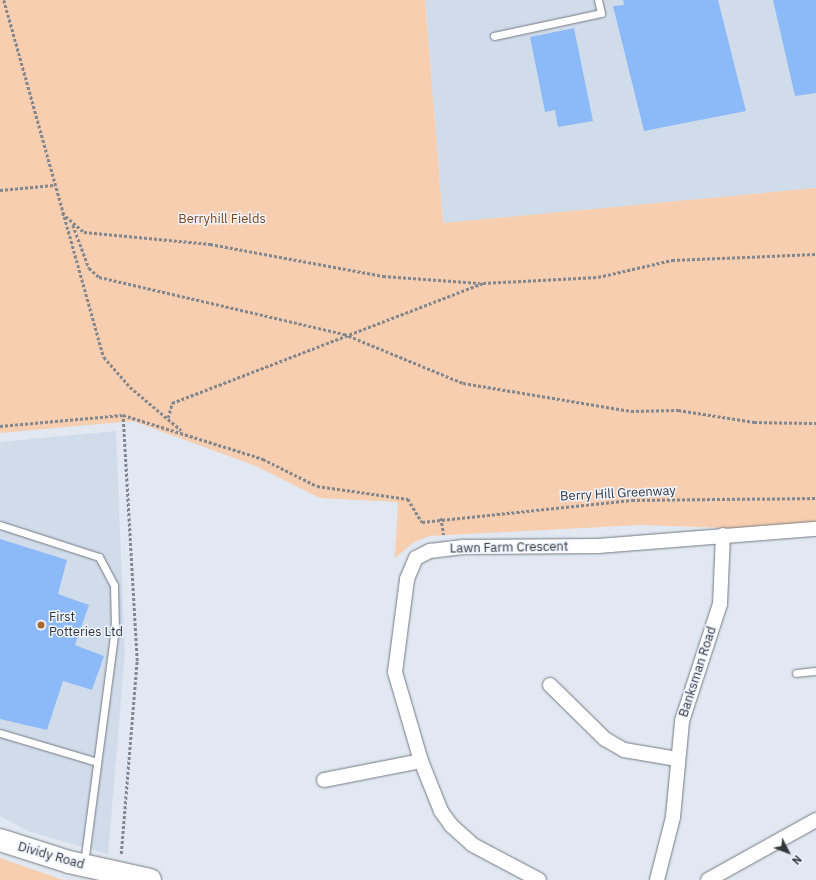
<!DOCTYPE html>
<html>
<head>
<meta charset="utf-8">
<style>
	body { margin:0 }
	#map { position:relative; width:816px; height:880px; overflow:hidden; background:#e1e8f1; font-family:"IBM Plex Sans",sans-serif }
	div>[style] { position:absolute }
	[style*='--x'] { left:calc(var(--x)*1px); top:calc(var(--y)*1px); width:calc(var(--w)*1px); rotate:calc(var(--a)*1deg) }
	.built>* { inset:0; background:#d1dceb }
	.green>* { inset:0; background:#f7ceaf }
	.building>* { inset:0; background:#8cbaf9 }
	.path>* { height:2.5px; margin-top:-1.25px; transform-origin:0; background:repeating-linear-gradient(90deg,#83878e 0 3px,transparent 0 5px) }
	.roads { filter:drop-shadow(0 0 1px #747a82) drop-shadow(0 0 1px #747a82) }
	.lane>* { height:7px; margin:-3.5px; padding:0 3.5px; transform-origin:3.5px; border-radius:3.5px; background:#fff }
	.street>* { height:14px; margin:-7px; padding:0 7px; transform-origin:7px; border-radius:7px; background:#fff }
	.primary>* { height:22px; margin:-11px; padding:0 11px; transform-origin:11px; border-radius:11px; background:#fff }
	.dots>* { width:11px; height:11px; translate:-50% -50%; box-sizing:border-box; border:2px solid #eff5ff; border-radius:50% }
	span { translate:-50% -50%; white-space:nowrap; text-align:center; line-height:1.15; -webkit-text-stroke:3px #eff5ff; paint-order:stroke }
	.park-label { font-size:13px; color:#7c4715 }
	.street-label { font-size:13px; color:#35373b }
	.poi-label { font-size:13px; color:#35373b }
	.left { translate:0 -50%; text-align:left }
	.north { position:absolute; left:768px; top:832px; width:40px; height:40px; -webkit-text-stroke:3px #eff5ff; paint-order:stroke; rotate:132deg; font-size:11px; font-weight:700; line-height:16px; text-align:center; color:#35373b }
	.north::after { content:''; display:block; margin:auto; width:14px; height:18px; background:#35373b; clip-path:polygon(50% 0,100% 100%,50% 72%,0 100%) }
</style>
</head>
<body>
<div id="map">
	<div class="built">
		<i style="clip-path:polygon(425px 0,816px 0,816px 188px,443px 223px)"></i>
		<i style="clip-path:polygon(116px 431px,125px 653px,108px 854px,30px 832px,0 816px,0 442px)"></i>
	</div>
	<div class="green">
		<i style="clip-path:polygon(0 0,425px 0,443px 223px,816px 188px,816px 531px,640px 525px,430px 536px,414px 542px,395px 558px,398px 502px,320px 498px,256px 466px,133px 421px,0 433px)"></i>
		<i style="clip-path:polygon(0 858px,63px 880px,0 880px)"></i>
	</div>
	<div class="building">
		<i style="clip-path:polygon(623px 0,718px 0,746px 111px,644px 131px,613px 6px,624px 5px)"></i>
		<i style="clip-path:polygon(773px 0,816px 0,816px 93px,795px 96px)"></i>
		<i style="clip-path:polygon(574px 28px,593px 121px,558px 127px,555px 110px,545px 112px,530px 37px)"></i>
		<i style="clip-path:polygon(0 539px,67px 560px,58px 594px,89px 605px,75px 645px,104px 656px,92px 690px,63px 681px,47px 730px,0 719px)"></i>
	</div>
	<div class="path">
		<i style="--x:4;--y:0;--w:371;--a:74.4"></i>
		<i style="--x:104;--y:357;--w:40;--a:49"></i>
		<i style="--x:130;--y:387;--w:67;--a:40.1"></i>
		<i style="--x:0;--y:190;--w:54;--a:-5.3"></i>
		<i style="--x:62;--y:213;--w:29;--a:41"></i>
		<i style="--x:84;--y:232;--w:127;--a:5.4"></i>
		<i style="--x:210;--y:244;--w:176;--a:10.5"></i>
		<i style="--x:383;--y:276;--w:97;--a:4.1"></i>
		<i style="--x:73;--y:225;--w:46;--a:69.6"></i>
		<i style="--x:89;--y:268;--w:13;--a:42"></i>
		<i style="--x:99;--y:277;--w:252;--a:13.1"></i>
		<i style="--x:344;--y:334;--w:129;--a:22.4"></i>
		<i style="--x:463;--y:383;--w:170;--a:9.5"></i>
		<i style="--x:631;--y:411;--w:47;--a:-1.2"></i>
		<i style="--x:678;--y:410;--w:77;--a:9"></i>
		<i style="--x:754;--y:422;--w:62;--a:0.9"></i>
		<i style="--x:168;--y:418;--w:16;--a:-75"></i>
		<i style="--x:172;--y:403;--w:333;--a:-21.1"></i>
		<i style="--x:483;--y:283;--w:115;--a:-3"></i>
		<i style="--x:598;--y:277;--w:76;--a:-12.9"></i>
		<i style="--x:672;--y:260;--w:144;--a:-2.4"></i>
		<i style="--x:0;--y:426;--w:123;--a:-5.1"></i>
		<i style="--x:123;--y:415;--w:147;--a:17.4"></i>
		<i style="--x:263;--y:459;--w:60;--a:26.6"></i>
		<i style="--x:317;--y:486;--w:92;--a:8.1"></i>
		<i style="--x:408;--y:499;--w:27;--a:59"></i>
		<i style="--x:422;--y:522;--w:211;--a:-6"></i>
		<i style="--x:632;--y:500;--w:184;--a:-0.6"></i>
		<i style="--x:441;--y:518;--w:17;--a:80"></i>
		<i style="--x:121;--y:854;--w:194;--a:-85.3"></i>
		<i style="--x:137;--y:661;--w:246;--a:-93.3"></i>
	</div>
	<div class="roads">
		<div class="lane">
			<i style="--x:494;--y:36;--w:109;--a:-12.1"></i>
			<i style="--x:601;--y:13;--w:13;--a:-103"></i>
			<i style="--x:0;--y:525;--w:104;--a:17.9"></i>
			<i style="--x:99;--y:557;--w:32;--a:62"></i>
			<i style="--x:114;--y:585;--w:43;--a:88.7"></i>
			<i style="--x:115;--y:628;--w:237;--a:97.5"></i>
			<i style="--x:796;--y:673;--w:20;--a:-6"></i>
			<i style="--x:0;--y:733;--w:101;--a:16.6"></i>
		</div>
		<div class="street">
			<i style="--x:550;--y:685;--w:77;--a:44.5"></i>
			<i style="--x:605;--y:739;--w:22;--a:30"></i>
			<i style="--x:624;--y:750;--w:54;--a:9.6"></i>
			<i style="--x:324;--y:780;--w:99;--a:-11.1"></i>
			<i style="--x:539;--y:880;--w:75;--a:-152.1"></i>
			<i style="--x:473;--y:845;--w:30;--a:-138"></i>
			<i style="--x:451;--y:825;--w:17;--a:-126"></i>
			<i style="--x:441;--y:811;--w:54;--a:-111.8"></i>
			<i style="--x:421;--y:761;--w:93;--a:-106.3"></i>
			<i style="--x:395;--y:672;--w:94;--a:-82.6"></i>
			<i style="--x:407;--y:579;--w:23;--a:-67"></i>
			<i style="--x:416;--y:558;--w:16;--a:-27"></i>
			<i style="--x:430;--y:551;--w:35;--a:-7"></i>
			<i style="--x:465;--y:547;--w:133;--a:-0.4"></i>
			<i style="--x:598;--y:546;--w:219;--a:-4.5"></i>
			<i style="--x:657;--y:880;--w:65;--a:-75.7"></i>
			<i style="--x:673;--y:817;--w:96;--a:-84.6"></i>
			<i style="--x:682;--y:721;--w:123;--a:-72"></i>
			<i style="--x:720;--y:604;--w:69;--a:-87.5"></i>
			<i style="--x:708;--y:880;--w:124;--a:-29.1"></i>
		</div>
		<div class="primary">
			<i style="--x:0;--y:840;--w:72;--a:17.7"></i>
			<i style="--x:69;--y:862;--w:83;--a:12.5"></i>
		</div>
	</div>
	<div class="dots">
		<i style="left:41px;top:625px;background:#a96931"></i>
	</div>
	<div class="park-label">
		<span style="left:222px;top:219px">Berryhill Fields</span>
	</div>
	<div class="street-label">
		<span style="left:618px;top:494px;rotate:-3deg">Berry Hill Greenway</span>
		<span style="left:509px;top:548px;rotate:-1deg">Lawn Farm Crescent</span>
		<span style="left:698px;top:672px;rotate:-72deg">Banksman Road</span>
		<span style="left:51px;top:856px;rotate:16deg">Dividy Road</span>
	</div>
	<div class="poi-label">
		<span class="left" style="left:49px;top:625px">First<br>Potteries Ltd</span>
	</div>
	<div class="north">N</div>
</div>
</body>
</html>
